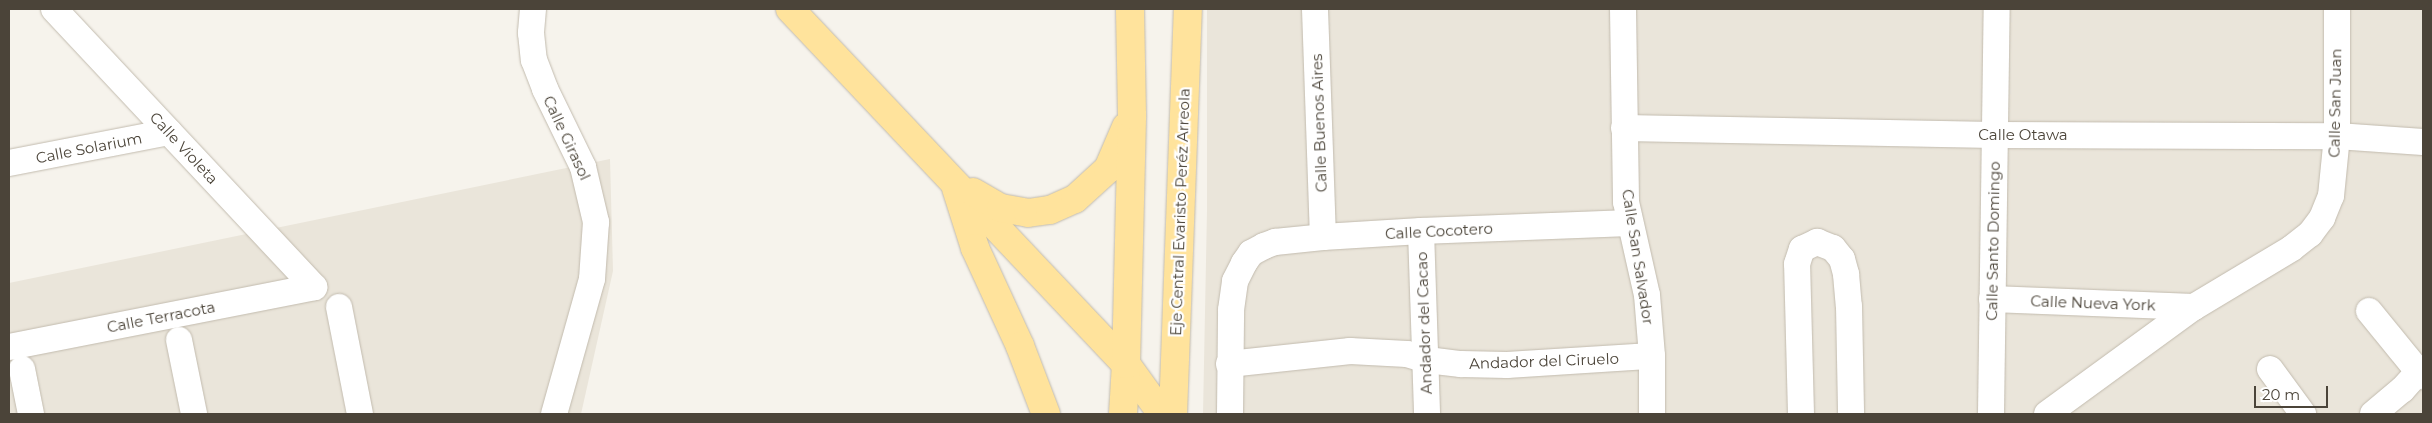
<!DOCTYPE html>
<html>
<head>
<meta charset="utf-8">
<style>
	body { margin:0 }
	#map { position:relative; width:2432px; height:423px; overflow:hidden; background:#f6f3ec; font-family:Montserrat,sans-serif }
	div>[style] { position:absolute }
	[style*='--x'] { left:calc(var(--x)*1px); top:calc(var(--y)*1px); width:calc(var(--w)*1px); rotate:calc(var(--a)*1deg) }
	.residential>* { inset:0; background:#eae5da }
	.roads { filter:drop-shadow(0 0 1px #c2bbae) drop-shadow(0 0 1px #c2bbae) }
	.minor>* { height:26px; margin:-13px; padding:0 13px; transform-origin:13px; border-radius:13px; background:#fff }
	.major>* { height:28px; margin:-14px; padding:0 14px; transform-origin:14px; border-radius:14px; background:#ffe39c }
	span { translate:-50% -50%; white-space:nowrap; text-align:center; line-height:1.15; -webkit-text-stroke:4.5px #fff; paint-order:stroke }
	.street-label { font-size:15px; color:#4b4439 }
	.frame { position:absolute; inset:0; border:10px solid #4b4439; pointer-events:none }
	.scale { position:absolute; left:2254px; top:386px; width:74px; height:22px; box-sizing:border-box; border:2px solid #4b4439; border-top:0; padding-left:6px; font-size:15px; line-height:18px; white-space:nowrap; color:#4b4439; -webkit-text-stroke:4px #fff; paint-order:stroke }
</style>
</head>
<body>
<div id="map">
	<div class="residential">
		<i style="clip-path:polygon(1207px 9px,2423px 9px,2423px 414px,1203px 414px,1207px 210px)"></i>
		<i style="clip-path:polygon(610px 159px,613px 271px,581px 414px,9px 414px,9px 283px)"></i>
	</div>
	<div class="roads">
		<div class="minor">
			<i style="--x:54;--y:9;--w:381;--a:46.9"></i>
			<i style="--x:533;--y:9;--w:24;--a:95"></i>
			<i style="--x:531;--y:33;--w:27;--a:84"></i>
			<i style="--x:534;--y:60;--w:31;--a:69"></i>
			<i style="--x:545;--y:89;--w:87;--a:64"></i>
			<i style="--x:583;--y:167;--w:57;--a:76.7"></i>
			<i style="--x:596;--y:222;--w:57;--a:94"></i>
			<i style="--x:592;--y:279;--w:140;--a:105.7"></i>
			<i style="--x:1315;--y:9;--w:228;--a:88"></i>
			<i style="--x:1623;--y:9;--w:193;--a:89.1"></i>
			<i style="--x:1626;--y:202;--w:95;--a:77.3"></i>
			<i style="--x:1647;--y:295;--w:61;--a:85.3"></i>
			<i style="--x:1652;--y:356;--w:58;--a:90"></i>
			<i style="--x:1624;--y:128;--w:370;--a:1.1"></i>
			<i style="--x:1994;--y:135;--w:343;--a:0.2"></i>
			<i style="--x:2337;--y:136;--w:86;--a:4"></i>
			<i style="--x:9;--y:163;--w:163;--a:-11"></i>
			<i style="--x:1421;--y:231;--w:183;--a:88.1"></i>
			<i style="--x:1992;--y:299;--w:202;--a:2.3"></i>
			<i style="--x:339;--y:307;--w:109;--a:78.9"></i>
			<i style="--x:2369;--y:311;--w:84;--a:50.8"></i>
			<i style="--x:179;--y:340;--w:76;--a:78.5"></i>
			<i style="--x:9;--y:347;--w:311;--a:-11.1"></i>
			<i style="--x:1229;--y:364;--w:122;--a:-6.1"></i>
			<i style="--x:1350;--y:351;--w:57;--a:3"></i>
			<i style="--x:1407;--y:354;--w:21;--a:17"></i>
			<i style="--x:1427;--y:360;--w:34;--a:7"></i>
			<i style="--x:1461;--y:364;--w:46;--a:1.2"></i>
			<i style="--x:1507;--y:365;--w:145;--a:-3.6"></i>
			<i style="--x:22;--y:369;--w:46;--a:78.7"></i>
			<i style="--x:2270;--y:369;--w:56;--a:53.7"></i>
			<i style="--x:1230;--y:414;--w:104;--a:-89.4"></i>
			<i style="--x:1231;--y:310;--w:29;--a:-82"></i>
			<i style="--x:1235;--y:281;--w:20;--a:-63"></i>
			<i style="--x:1244;--y:263;--w:12;--a:-55"></i>
			<i style="--x:1251;--y:253;--w:15;--a:-28"></i>
			<i style="--x:1264;--y:246;--w:12;--a:-20"></i>
			<i style="--x:1275;--y:242;--w:48;--a:-5.9"></i>
			<i style="--x:1323;--y:237;--w:98;--a:-3.5"></i>
			<i style="--x:1421;--y:231;--w:209;--a:-2.2"></i>
			<i style="--x:1801;--y:414;--w:150;--a:-91.5"></i>
			<i style="--x:1797;--y:264;--w:16;--a:-72"></i>
			<i style="--x:1802;--y:249;--w:17;--a:-25"></i>
			<i style="--x:1817;--y:242;--w:17;--a:21"></i>
			<i style="--x:1833;--y:248;--w:14;--a:51"></i>
			<i style="--x:1842;--y:259;--w:16;--a:75"></i>
			<i style="--x:1846;--y:274;--w:32;--a:85"></i>
			<i style="--x:1849;--y:306;--w:108;--a:88.9"></i>
			<i style="--x:1991;--y:414;--w:405;--a:-89.2"></i>
			<i style="--x:2047;--y:414;--w:182;--a:-36.1"></i>
			<i style="--x:2194;--y:307;--w:114;--a:-31"></i>
			<i style="--x:2292;--y:248;--w:23;--a:-38"></i>
			<i style="--x:2310;--y:234;--w:20;--a:-53"></i>
			<i style="--x:2322;--y:218;--w:24;--a:-68"></i>
			<i style="--x:2331;--y:196;--w:60;--a:-84.3"></i>
			<i style="--x:2337;--y:136;--w:127;--a:-90"></i>
			<i style="--x:2373;--y:414;--w:38;--a:-40"></i>
			<i style="--x:2402;--y:390;--w:24;--a:-48"></i>
		</div>
		<div class="major">
			<i style="--x:790;--y:9;--w:489;--a:46.6"></i>
			<i style="--x:1126;--y:364;--w:62;--a:54.2"></i>
			<i style="--x:956;--y:188;--w:63;--a:72.4"></i>
			<i style="--x:975;--y:248;--w:108;--a:65.3"></i>
			<i style="--x:1020;--y:346;--w:73;--a:69.1"></i>
			<i style="--x:973;--y:192;--w:32;--a:30"></i>
			<i style="--x:1001;--y:208;--w:27;--a:10"></i>
			<i style="--x:1028;--y:213;--w:22;--a:-8"></i>
			<i style="--x:1050;--y:210;--w:27;--a:-24"></i>
			<i style="--x:1075;--y:199;--w:45;--a:-42.3"></i>
			<i style="--x:1108;--y:169;--w:46;--a:-66.8"></i>
			<i style="--x:1123;--y:414;--w:50;--a:-86.6"></i>
			<i style="--x:1126;--y:364;--w:249;--a:-88.6"></i>
			<i style="--x:1132;--y:115;--w:106;--a:-91.1"></i>
			<i style="--x:1173;--y:414;--w:405;--a:-87.9"></i>
		</div>
	</div>
	<div class="street-label">
		<span style="left:2335px;top:103px;rotate:-89deg">Calle San Juan</span>
		<span style="left:1319px;top:123px;rotate:-92deg">Calle Buenos Aires</span>
		<span style="left:2023px;top:135px">Calle Otawa</span>
		<span style="left:567px;top:138px;rotate:65deg">Calle Girasol</span>
		<span style="left:89px;top:148px;rotate:-11deg">Calle Solarium</span>
		<span style="left:184px;top:148px;rotate:47deg">Calle Violeta</span>
		<span style="left:1180px;top:212px;rotate:-88deg">Eje Central Evaristo Peréz Arreola</span>
		<span style="left:1439px;top:231px;rotate:-3deg">Calle Cocotero</span>
		<span style="left:1993px;top:241px;rotate:-89deg">Calle Santo Domingo</span>
		<span style="left:1638px;top:257px;rotate:81deg">Calle San Salvador</span>
		<span style="left:2093px;top:303px;rotate:2deg">Calle Nueva York</span>
		<span style="left:161px;top:317px;rotate:-11deg">Calle Terracota</span>
		<span style="left:1424px;top:323px;rotate:-92deg">Andador del Cacao</span>
		<span style="left:1544px;top:361px;rotate:-2deg">Andador del Ciruelo</span>
	</div>
	<div class="frame"></div>
	<div class="scale">20 m</div>
</div>
</body>
</html>
